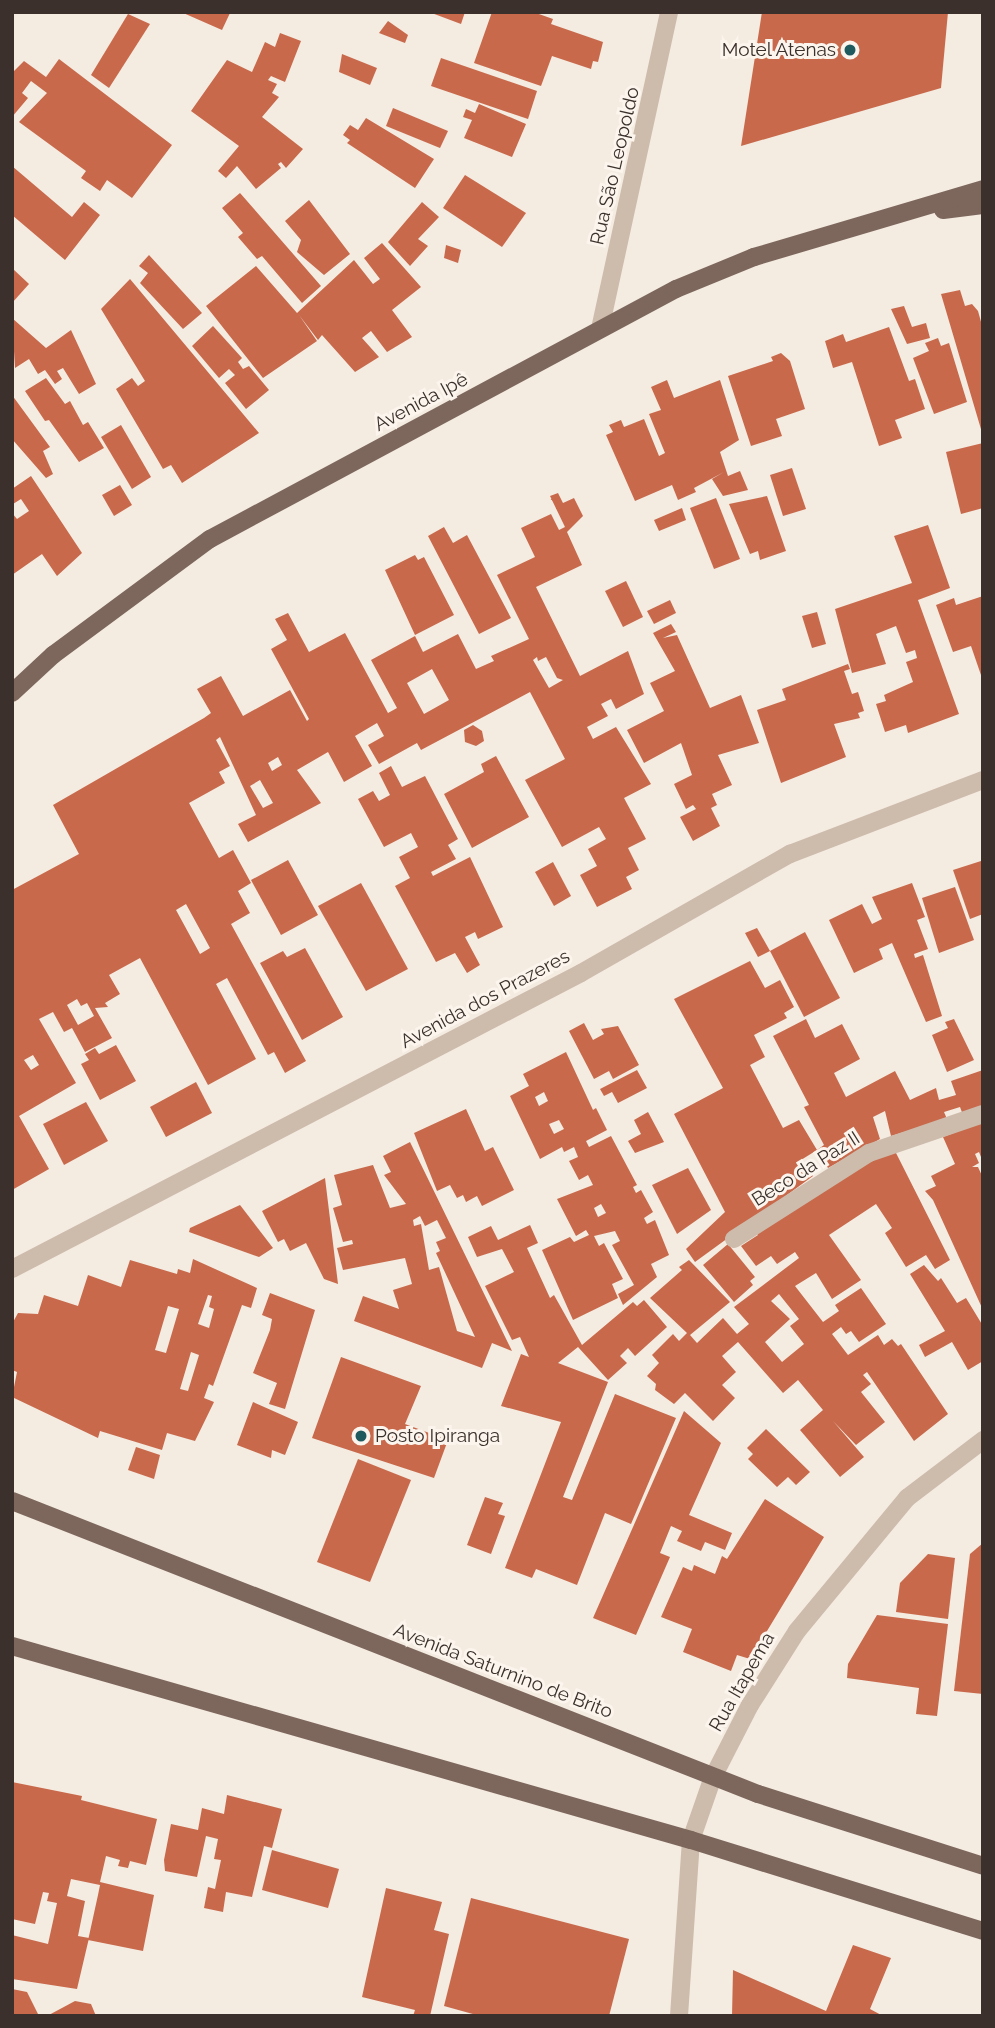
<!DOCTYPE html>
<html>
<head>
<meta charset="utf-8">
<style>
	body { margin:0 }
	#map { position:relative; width:995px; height:2028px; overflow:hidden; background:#f4ebe1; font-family:Raleway,sans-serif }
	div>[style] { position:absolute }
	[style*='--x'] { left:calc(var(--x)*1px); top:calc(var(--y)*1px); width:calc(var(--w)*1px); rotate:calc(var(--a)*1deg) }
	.building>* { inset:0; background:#c8694b }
	.minor>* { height:18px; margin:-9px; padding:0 9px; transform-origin:9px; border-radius:9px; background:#cdbbac }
	.major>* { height:18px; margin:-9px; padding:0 9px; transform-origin:9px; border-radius:9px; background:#7d675c }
	.dots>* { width:19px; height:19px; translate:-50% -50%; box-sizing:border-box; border:4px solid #fbf5ee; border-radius:50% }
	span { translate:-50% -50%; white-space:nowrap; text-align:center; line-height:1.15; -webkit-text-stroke:6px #fbf5ee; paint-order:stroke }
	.poi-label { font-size:19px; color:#3b302b }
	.right { translate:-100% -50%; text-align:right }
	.left { translate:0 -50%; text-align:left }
	.street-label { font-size:19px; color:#3b302b }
	.frame { position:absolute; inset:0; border:14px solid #3b302b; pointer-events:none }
</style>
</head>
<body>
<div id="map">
	<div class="building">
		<i style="clip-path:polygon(181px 12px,239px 12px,230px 13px,222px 30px)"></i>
		<i style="clip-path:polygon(429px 12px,465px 12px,461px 24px)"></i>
		<i style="clip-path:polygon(492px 12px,536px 13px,553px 19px,551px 24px,603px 42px,598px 62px,593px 61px,591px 69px,552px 56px,541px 86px,474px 63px)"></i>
		<i style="clip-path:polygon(762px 12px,948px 12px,941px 88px,741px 146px)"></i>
		<i style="clip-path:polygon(128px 14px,150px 24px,109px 88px,91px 75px)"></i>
		<i style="clip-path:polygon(388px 21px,408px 35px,405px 43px,379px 33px)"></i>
		<i style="clip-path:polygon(280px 33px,301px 41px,285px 82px,271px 76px,268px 80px,277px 84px,272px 93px,279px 97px,262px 117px,303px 149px,286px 168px,281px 162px,278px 164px,281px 168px,256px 189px,237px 166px,226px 178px,218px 171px,239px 146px,191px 111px,227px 60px,252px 72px,265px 42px,275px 47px)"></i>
		<i style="clip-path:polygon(342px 54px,377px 68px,370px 85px,339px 72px)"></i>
		<i style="clip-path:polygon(441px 58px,537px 91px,528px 119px,431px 86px)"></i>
		<i style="clip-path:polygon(59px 59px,172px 145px,132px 198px,107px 180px,100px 191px,81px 178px,86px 171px,19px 122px,47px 93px,31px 81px,22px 93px,28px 98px,12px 117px,12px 73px,24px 61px,46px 77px)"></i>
		<i style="clip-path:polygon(479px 104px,526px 124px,512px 157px,464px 138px,472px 120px,463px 117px,466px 109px,475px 113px)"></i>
		<i style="clip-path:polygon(393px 108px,448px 131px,440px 148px,386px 126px)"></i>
		<i style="clip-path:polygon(366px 118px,434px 159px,415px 188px,347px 143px,350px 140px,343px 135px,350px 125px,358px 130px)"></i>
		<i style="clip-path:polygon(12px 166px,72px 217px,84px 202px,100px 215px,65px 260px,12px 215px)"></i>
		<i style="clip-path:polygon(465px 175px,526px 213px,502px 247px,443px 208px)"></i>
		<i style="clip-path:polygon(240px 193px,321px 286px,302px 303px,262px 256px,257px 259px,238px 237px,243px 233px,222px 208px)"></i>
		<i style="clip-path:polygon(309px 200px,350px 254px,324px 275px,297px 252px,301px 240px,285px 221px)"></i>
		<i style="clip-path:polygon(422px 202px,439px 217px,418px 239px,428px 246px,410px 266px,388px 242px)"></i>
		<i style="clip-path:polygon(382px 243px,421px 287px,392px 310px,412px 337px,387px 352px,371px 331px,362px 338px,379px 357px,355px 372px,322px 335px,318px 340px,299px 315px,317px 341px,263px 378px,206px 306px,256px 266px,297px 313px,354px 260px,373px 284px,380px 279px,364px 258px)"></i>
		<i style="clip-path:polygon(446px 245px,461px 250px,458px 263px,444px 258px)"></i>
		<i style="clip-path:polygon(149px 255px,202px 313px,183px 329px,140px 283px,148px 273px,139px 266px)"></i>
		<i style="clip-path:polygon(12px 268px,29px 284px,12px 303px)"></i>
		<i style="clip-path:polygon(130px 279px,259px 433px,182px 483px,171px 465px,163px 469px,116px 389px,132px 378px,138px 386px,145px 381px,101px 309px)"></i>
		<i style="clip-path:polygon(960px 290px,965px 306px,972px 304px,978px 311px,983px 329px,983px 436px,941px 294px)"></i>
		<i style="clip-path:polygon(904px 306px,912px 327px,926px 323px,930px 338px,907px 344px,891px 309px)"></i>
		<i style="clip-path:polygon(12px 318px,46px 348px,71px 330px,96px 384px,79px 394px,63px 368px,57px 371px,62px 379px,55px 384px,45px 370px,38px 374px,29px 359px,15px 368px)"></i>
		<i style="clip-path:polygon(213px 326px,242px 358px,238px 362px,243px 369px,249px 366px,269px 390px,246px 409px,225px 383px,235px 375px,229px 369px,219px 378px,192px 346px)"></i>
		<i style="clip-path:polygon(889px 327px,909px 381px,915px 379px,925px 409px,895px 420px,902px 438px,879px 446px,852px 362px,833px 368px,825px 341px,843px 334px,846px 342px)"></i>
		<i style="clip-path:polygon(938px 338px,941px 346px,949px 343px,967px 402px,934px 414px,913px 358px,929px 351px,925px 343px)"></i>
		<i style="clip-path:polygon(781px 353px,790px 361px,805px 409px,776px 419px,782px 436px,751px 446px,728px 376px,773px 361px,771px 357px)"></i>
		<i style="clip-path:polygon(46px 378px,65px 404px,70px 401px,83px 425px,88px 422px,104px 448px,79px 462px,49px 420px,45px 421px,25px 391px)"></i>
		<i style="clip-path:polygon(667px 380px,674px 398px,720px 380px,739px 440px,720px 452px,728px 476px,740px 471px,748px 490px,723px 496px,712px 479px,724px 472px,694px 488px,696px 492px,678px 500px,672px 485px,635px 501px,606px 435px,613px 432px,609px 425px,621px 420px,624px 427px,644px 419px,659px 456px,665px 453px,649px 414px,661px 410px,651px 387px)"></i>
		<i style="clip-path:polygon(12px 395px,50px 447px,43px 451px,53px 474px,46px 478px,12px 439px)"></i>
		<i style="clip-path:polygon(121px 425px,151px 477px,132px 489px,101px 437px)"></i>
		<i style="clip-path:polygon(983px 443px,983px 508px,961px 514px,946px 452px)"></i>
		<i style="clip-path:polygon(792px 468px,806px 509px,783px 516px,770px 475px)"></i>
		<i style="clip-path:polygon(31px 476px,82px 553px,57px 576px,42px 554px,12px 575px,12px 513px,17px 519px,29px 511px,21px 499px,13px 504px,12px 489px)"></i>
		<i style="clip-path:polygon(120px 485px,132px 505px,114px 516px,102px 495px)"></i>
		<i style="clip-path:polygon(evenodd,558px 493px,563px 503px,574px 498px,583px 516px,567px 532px,582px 565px,536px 587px,580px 676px,628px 651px,644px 694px,616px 709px,611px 699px,601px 704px,608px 716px,587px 727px,593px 739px,616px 727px,651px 784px,624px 798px,646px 839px,628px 848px,639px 870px,626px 877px,632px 889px,597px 907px,580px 875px,597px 866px,588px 849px,606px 839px,599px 827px,562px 847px,525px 780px,565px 759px,530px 692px,421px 750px,417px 743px,379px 764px,368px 745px,384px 736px,377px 723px,355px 736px,372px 766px,344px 782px,328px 752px,297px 770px,321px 803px,248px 842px,238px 824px,256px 815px,220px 737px,216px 740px,230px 766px,219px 772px,225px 783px,189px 803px,219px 858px,233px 850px,251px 883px,238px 891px,250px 913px,231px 924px,306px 1061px,285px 1073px,274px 1052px,268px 1055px,227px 978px,216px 984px,256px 1059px,208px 1085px,140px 958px,109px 975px,120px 994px,105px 1003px,108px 1007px,95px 1008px,112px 1038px,85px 1052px,72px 1028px,64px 1032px,53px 1012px,39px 1019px,76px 1083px,19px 1116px,49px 1169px,12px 1190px,12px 890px,79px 854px,53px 805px,204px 718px,211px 713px,197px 689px,221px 676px,243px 716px,290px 690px,307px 721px,309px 719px,271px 649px,287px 640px,275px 619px,288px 613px,309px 652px,345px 633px,388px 713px,397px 708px,371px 660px,415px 636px,423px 652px,458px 634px,476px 669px,494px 661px,491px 656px,529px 639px,497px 575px,535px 557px,521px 528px,551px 514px,559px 530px,565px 527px,550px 496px,558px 493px,537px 657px,538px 661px,546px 657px,557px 678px,563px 680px,549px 688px,533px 660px,537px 657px,558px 493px,432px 669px,449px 700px,424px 714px,407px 683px,432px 669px,558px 493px,278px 757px,282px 765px,272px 771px,268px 763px,278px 757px,558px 493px,260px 780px,273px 803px,263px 808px,250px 786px,260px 780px,558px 493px,186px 904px,210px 948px,200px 954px,176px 910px,186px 904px,558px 493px,77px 999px,81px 1006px,87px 1003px,94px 1016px,78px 1025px,67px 1005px,77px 999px,558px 493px,33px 1055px,39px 1065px,31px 1070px,24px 1060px,33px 1055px)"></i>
		<i style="clip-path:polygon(767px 496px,786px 551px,760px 560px,758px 551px,750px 554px,729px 504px)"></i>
		<i style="clip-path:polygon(716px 498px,740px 559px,714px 569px,690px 508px)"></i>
		<i style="clip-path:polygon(682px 508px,686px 520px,659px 531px,654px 520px)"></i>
		<i style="clip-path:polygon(928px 525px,950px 588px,918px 600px,959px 714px,908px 733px,906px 725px,885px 732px,876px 704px,886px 701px,884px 695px,913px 682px,906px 662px,917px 658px,915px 650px,906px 653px,896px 626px,876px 634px,886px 664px,852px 673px,835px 609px,912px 583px,894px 536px)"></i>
		<i style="clip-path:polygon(444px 527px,453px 543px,467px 535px,511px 618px,479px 634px,428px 536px)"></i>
		<i style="clip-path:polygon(415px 555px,418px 560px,424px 557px,454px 615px,415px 635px,385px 570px)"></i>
		<i style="clip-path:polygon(626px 581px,643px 617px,623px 627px,605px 591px)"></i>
		<i style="clip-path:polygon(983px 596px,983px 678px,982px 678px,971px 646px,953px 652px,936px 605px,954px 598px,956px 605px)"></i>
		<i style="clip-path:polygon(670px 600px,676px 613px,654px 624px,647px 611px)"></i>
		<i style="clip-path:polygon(817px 612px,826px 644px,812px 648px,802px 616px)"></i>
		<i style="clip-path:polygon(671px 624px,676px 632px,663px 638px,677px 635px,710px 708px,741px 695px,759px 743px,718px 755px,732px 785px,712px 794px,717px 805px,711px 808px,720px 826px,693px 841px,680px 817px,696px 809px,693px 805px,686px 809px,674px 784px,692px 775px,681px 743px,644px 763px,627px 730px,664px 711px,650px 683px,675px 671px,653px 633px)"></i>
		<i style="clip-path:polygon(848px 664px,850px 669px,844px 671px,852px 694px,858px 692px,864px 711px,858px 713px,860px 718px,834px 724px,846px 757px,781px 783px,757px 710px,786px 700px,782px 689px)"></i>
		<i style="clip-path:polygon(473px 725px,482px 731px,484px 741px,476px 746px,465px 742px,464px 730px)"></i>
		<i style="clip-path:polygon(496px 756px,529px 817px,472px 848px,444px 794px,484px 772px,481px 764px)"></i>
		<i style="clip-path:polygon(391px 766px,402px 787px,425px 776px,458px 839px,448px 845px,456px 859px,431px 872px,433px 876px,470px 857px,503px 927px,478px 939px,475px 932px,465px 937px,480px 965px,467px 973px,455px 953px,436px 962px,395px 886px,410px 878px,399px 857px,418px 847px,411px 833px,384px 847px,358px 799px,373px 791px,379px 801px,390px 795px,379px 773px)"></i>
		<i style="clip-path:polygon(288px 860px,318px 915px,281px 935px,251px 880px)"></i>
		<i style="clip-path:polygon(981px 861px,983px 914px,970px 919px,953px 870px)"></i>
		<i style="clip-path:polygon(553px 862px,571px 896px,554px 906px,535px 872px)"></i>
		<i style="clip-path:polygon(361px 883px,408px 969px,366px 991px,318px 906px)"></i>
		<i style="clip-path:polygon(912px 883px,925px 917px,917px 920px,928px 949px,914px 954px,915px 958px,923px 955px,942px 1016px,926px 1022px,892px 943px,879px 949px,883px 959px,854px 973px,829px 920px,862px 904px,872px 924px,882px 919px,872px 897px)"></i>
		<i style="clip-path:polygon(955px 887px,974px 940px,939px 953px,922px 898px)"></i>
		<i style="clip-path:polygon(757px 928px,770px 951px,758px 957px,745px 933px)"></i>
		<i style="clip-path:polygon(805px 932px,840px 998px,804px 1017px,770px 951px)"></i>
		<i style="clip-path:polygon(305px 948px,343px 1017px,302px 1040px,260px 963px,283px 951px,287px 957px)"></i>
		<i style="clip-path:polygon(750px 961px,765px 988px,780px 980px,794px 1007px,784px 1013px,787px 1018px,754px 1035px,765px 1057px,750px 1065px,783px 1128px,799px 1120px,817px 1150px,801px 1160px,813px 1176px,695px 1262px,686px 1249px,725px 1212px,674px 1114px,723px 1088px,674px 999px)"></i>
		<i style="clip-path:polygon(806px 1019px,815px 1038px,842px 1024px,860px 1059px,834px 1073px,846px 1097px,895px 1071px,910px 1100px,936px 1088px,939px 1100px,956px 1095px,951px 1081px,983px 1070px,983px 1107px,963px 1115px,960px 1107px,944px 1112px,947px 1119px,891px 1136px,885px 1111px,873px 1117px,880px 1139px,828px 1168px,817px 1150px,824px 1145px,804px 1107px,809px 1105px,773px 1036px)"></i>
		<i style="clip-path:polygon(954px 1019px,974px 1060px,947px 1072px,932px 1035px,948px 1028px,945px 1022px)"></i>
		<i style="clip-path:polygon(584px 1023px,593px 1040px,604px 1034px,601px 1029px,618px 1026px,639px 1065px,613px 1079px,609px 1071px,594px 1079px,569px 1031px)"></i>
		<i style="clip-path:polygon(116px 1045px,136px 1081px,100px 1100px,81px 1064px,89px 1060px,85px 1054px,95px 1048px,99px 1054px)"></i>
		<i style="clip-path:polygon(evenodd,566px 1052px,593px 1110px,596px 1108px,607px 1130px,586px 1141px,589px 1147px,611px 1136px,637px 1185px,633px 1187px,636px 1193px,641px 1190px,653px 1212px,644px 1218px,647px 1224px,655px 1220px,669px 1255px,651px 1264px,657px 1277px,623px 1305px,618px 1294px,634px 1285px,612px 1245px,620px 1241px,615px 1231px,594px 1236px,599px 1246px,604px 1243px,623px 1279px,612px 1284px,618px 1298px,573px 1320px,542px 1250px,570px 1237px,574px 1242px,589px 1235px,586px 1230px,576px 1236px,557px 1199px,593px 1185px,588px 1175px,579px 1180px,569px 1161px,578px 1157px,574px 1147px,564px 1152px,562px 1147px,540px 1159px,510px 1096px,529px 1086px,523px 1074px,566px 1052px,544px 1092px,548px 1101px,539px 1106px,535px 1097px,544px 1092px,566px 1052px,559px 1120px,564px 1129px,554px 1134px,549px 1124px,559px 1120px,566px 1052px,601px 1204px,606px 1213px,598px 1217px,594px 1208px,601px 1204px)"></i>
		<i style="clip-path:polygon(637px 1070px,647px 1088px,618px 1103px,612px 1092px,604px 1096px,600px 1089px)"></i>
		<i style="clip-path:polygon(196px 1082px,212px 1113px,166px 1137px,150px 1107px)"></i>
		<i style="clip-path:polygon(86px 1102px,108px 1141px,64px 1165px,43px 1124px)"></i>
		<i style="clip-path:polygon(466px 1109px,485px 1151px,493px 1147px,514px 1190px,482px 1206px,477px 1196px,466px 1202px,463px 1195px,457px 1198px,450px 1185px,437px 1191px,414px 1133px)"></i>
		<i style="clip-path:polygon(648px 1112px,664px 1142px,635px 1153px,628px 1141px,641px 1134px,634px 1120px)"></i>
		<i style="clip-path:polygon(983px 1122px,983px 1162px,979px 1152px,975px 1154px,979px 1163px,972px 1167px,978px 1167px,983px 1178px,983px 1310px,933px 1200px,925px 1191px,936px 1186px,931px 1176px,955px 1164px,943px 1137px)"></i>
		<i style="clip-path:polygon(evenodd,410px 1142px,512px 1351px,492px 1343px,482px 1368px,354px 1321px,363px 1296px,399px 1309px,393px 1290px,412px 1284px,405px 1258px,343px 1270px,337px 1248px,353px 1244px,352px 1240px,343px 1242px,333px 1208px,342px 1205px,334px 1175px,373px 1165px,390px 1208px,406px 1204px,384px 1175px,391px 1172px,383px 1156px,410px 1142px,420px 1216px,425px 1226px,437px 1220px,446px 1238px,436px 1242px,440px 1251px,436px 1253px,475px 1337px,457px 1331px,439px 1267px,429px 1270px,421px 1224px,414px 1226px,413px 1220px,420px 1216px)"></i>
		<i style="clip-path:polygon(evenodd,895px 1151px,950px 1260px,935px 1269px,926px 1255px,906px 1267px,885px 1233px,892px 1228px,876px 1204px,829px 1235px,861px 1280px,832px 1299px,816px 1273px,795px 1286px,823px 1322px,839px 1311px,835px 1305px,861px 1288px,886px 1324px,859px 1342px,851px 1331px,846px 1334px,841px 1327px,832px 1334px,848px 1355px,878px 1335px,884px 1345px,892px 1339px,898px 1346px,901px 1344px,948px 1414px,914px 1441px,867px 1372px,863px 1375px,871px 1384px,861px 1392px,885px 1422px,856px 1445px,833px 1421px,864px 1457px,840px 1477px,800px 1430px,823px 1410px,798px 1380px,783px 1393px,738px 1342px,722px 1356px,736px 1372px,722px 1385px,735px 1398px,713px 1421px,685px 1393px,674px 1404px,655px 1390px,656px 1384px,647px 1376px,659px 1363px,652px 1355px,673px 1334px,679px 1341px,687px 1333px,650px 1298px,682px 1270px,679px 1267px,689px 1260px,730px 1302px,690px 1335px,697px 1343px,723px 1318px,737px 1334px,749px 1324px,734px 1307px,799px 1258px,795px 1252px,777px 1264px,771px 1256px,756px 1266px,741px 1246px,758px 1235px,754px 1230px,855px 1167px,895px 1151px,779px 1294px,799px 1319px,790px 1326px,804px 1344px,782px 1362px,765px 1342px,790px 1319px,771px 1301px,779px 1294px)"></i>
		<i style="clip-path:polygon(688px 1168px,711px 1210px,677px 1234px,652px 1185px)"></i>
		<i style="clip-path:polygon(325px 1178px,338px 1284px,324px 1279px,306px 1243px,290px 1251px,284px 1239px,278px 1242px,262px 1211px)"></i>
		<i style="clip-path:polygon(240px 1205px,273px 1248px,259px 1257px,189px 1232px,190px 1228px)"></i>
		<i style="clip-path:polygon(530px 1225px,538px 1243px,527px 1248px,550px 1298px,554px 1295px,582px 1345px,633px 1302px,637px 1306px,644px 1300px,667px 1327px,635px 1356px,628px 1348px,620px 1356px,627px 1363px,608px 1380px,578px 1347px,558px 1363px,608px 1382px,563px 1497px,572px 1500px,615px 1394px,676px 1418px,631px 1524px,605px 1513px,577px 1585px,536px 1569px,532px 1578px,505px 1568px,561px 1422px,501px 1406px,521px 1354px,529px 1357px,520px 1337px,512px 1340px,485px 1286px,514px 1272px,502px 1249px,477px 1257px,468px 1237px,491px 1226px,498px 1240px)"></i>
		<i style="clip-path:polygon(728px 1244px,755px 1277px,750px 1281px,753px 1285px,734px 1302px,703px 1265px)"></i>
		<i style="clip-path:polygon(evenodd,193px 1259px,257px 1288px,251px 1308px,242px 1305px,213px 1386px,209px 1384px,204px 1398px,214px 1402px,195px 1441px,167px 1433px,162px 1450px,100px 1431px,98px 1438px,12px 1397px,17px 1372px,12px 1370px,12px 1324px,18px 1313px,38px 1314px,44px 1295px,78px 1306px,88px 1275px,121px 1287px,130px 1260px,177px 1274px,178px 1269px,190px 1273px,193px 1259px,208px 1295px,212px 1296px,209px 1307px,214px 1309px,209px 1328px,198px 1324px,208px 1295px,193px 1259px,168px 1306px,179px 1309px,166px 1353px,155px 1350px,168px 1306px,193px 1259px,191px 1352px,199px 1355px,188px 1391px,180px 1389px,191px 1352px)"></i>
		<i style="clip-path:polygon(924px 1265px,938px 1281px,941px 1278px,957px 1303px,966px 1298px,983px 1326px,983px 1361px,968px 1370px,952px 1342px,925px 1357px,919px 1345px,945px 1331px,910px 1274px)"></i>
		<i style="clip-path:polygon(270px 1293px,315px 1310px,285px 1409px,269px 1404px,277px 1383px,253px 1373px,270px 1330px,272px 1319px,262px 1315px)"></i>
		<i style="clip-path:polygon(341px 1357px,421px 1386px,405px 1424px,448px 1440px,434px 1478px,312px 1438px)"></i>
		<i style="clip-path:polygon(253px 1402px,298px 1422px,285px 1455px,272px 1450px,271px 1458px,237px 1445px)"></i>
		<i style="clip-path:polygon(684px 1411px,721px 1443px,689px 1515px,732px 1533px,725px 1550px,705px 1542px,701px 1551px,677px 1541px,682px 1531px,671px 1526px,660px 1553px,670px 1557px,636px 1635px,593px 1618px)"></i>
		<i style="clip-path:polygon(766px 1429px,810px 1472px,796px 1485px,788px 1477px,777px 1487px,748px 1459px,753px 1454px,747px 1448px)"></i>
		<i style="clip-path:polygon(136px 1447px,160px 1455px,154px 1479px,128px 1470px)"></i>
		<i style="clip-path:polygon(358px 1459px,411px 1480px,370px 1582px,317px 1562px)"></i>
		<i style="clip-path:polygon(485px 1497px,503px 1503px,498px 1514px,505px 1516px,491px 1554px,467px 1545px)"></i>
		<i style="clip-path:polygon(765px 1499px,824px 1537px,750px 1659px,737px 1655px,731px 1671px,683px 1652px,692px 1629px,661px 1617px,683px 1567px,692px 1571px,694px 1565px,715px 1574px,722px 1556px,727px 1559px)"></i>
		<i style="clip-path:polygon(983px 1543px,983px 1694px,954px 1691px,970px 1554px)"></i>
		<i style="clip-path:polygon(928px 1554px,955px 1558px,948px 1619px,896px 1612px,900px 1583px)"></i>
		<i style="clip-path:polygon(877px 1615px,948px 1624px,937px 1716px,916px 1714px,919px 1688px,847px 1678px,848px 1664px)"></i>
		<i style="clip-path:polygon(12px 1782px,82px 1796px,81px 1800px,157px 1819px,146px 1865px,130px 1861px,128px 1868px,118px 1866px,120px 1860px,106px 1856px,100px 1882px,154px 1895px,143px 1951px,88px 1940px,89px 1936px,98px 1895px,100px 1885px,71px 1879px,67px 1896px,85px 1901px,78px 1936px,89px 1938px,77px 1989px,12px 1979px,12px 1935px,48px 1944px,57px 1903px,47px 1901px,49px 1893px,43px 1892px,35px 1924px,12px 1919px)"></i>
		<i style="clip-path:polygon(227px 1795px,282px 1809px,272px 1848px,264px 1846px,252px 1897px,226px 1892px,223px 1912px,204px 1908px,208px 1887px,215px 1889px,221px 1860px,214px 1859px,218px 1839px,206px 1836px,197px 1877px,165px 1871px,164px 1860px,171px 1824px,198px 1830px,202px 1808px,224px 1814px)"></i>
		<i style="clip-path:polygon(272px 1850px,339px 1869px,328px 1908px,262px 1890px)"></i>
		<i style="clip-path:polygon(386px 1888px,442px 1902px,434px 1930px,449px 1934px,430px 2016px,413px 2016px,415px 2010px,362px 1997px)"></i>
		<i style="clip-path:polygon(471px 1898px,629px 1939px,609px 2016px,480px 2016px,444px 2006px)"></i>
		<i style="clip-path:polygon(853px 1945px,891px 1958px,870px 2009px,883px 2016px,732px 2016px,733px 1970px,826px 2011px)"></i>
		<i style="clip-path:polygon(12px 1989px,27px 1992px,39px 2016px,12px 2016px)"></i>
		<i style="clip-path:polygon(75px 2001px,91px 2004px,96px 2016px,47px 2016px)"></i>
	</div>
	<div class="minor">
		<i style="--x:600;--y:329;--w:324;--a:-77.7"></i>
		<i style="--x:734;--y:1239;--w:160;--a:-32.5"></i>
		<i style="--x:869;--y:1153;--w:120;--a:-18.9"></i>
		<i style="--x:12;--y:1269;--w:641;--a:-27.48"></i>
		<i style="--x:581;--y:973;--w:241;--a:-29.7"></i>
		<i style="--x:790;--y:854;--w:207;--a:-21"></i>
		<i style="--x:679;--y:2016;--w:176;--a:-86.1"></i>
		<i style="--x:691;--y:1840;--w:67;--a:-70.8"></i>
		<i style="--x:713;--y:1777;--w:81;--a:-62.8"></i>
		<i style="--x:750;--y:1705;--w:88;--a:-57.6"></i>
		<i style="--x:797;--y:1631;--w:173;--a:-50.4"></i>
		<i style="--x:907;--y:1498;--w:96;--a:-37.3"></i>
	</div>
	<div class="major">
		<i style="--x:943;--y:210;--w:40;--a:-7.1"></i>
		<i style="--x:12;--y:693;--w:56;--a:-42.8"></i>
		<i style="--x:53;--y:655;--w:195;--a:-36.5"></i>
		<i style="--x:210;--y:539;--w:529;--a:-28.21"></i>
		<i style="--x:676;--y:289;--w:84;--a:-22.3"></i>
		<i style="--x:754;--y:257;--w:239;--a:-16.5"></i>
		<i style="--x:12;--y:1501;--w:801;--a:21.44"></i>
		<i style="--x:758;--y:1794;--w:236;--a:17.7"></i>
		<i style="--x:12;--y:1646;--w:706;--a:15.95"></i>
		<i style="--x:691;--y:1840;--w:306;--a:17.3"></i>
	</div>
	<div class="dots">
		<i style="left:850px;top:50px;background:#1f5a5e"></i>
		<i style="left:361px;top:1436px;background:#1f5a5e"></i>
	</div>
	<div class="poi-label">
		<span class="right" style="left:836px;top:50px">Motel Atenas</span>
		<span class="left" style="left:375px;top:1436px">Posto Ipiranga</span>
	</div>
	<div class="street-label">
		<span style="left:615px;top:166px;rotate:-77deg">Rua São Leopoldo</span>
		<span style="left:421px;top:402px;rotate:-28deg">Avenida Ipê</span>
		<span style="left:485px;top:999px;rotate:-28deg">Avenida dos Prazeres</span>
		<span style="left:806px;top:1169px;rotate:-32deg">Beco da Paz II</span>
		<span style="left:503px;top:1671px;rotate:21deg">Avenida Saturnino de Brito</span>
		<span style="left:742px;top:1682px;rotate:-60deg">Rua Itapema</span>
	</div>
	<div class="frame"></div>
</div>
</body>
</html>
